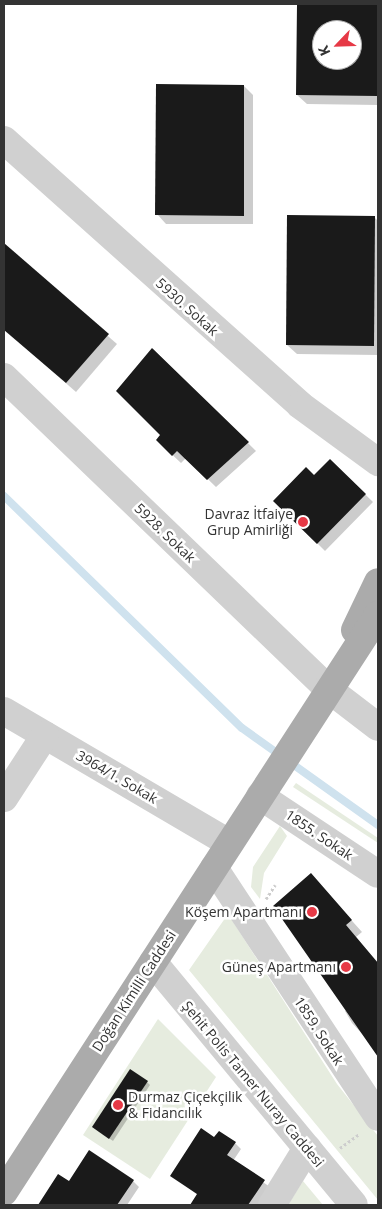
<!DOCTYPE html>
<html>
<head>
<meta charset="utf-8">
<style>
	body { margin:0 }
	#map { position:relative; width:382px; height:1209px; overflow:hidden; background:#fff; font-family:"Open Sans",sans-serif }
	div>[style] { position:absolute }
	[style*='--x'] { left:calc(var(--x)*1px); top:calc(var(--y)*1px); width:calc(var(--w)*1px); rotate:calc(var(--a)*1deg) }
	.green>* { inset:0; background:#e6ecdf }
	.shadow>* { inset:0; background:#0003 }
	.stream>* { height:8px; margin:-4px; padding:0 4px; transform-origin:4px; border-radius:4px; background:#cfe2ee }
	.building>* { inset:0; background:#1a1a1a }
	.path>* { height:3px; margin-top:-1.5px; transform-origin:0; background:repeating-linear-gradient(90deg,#cdcdcd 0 2.5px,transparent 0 5px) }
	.minor>* { height:28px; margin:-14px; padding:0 14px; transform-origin:14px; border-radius:14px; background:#d0d0d0 }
	.major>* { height:28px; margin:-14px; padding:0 14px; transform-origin:14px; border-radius:14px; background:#ababab }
	.dots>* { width:14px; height:14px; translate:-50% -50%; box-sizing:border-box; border:2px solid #fff; border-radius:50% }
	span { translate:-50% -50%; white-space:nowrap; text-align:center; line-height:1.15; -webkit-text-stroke:5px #fff; paint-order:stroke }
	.street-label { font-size:14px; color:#333 }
	.poi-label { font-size:14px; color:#333 }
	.right { translate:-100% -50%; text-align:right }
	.left { translate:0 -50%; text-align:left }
	.frame { position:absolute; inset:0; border:5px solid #333; pointer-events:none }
	.north { position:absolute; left:312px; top:20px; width:50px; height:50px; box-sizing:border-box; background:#fff; border:1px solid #adadad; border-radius:50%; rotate:246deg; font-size:14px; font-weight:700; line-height:20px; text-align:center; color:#333 }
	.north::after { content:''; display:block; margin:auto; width:18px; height:22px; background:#e63946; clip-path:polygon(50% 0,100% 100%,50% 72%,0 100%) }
</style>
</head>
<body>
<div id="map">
	<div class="green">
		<i style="clip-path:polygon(296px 783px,378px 838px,378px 843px,293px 787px)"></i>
		<i style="clip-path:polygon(280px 826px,287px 836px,264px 873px,260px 899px,251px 887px,253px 867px)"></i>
		<i style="clip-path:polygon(228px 914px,337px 1084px,378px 1136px,378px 1200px,189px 970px)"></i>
		<i style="clip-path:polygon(158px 1019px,216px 1077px,150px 1179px,83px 1135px)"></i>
		<i style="clip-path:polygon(303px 1181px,323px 1205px,288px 1205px)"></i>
	</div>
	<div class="shadow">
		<i style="clip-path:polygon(evenodd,298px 4px,378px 4px,378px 105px,307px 104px,297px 95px,298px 4px,322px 30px,352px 30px,352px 60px,322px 60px,322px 30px)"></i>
		<i style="clip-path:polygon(244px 86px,253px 95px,253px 224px,166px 224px,157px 214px)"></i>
		<i style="clip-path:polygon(374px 217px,378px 221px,378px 355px,297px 354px,287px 345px)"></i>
		<i style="clip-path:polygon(4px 245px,117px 344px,76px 392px,4px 329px)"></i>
		<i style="clip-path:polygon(153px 349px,256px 451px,216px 487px,186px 458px,181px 463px,165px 448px)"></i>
		<i style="clip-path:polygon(330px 460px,373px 502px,325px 551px,275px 501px,314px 476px)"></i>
		<i style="clip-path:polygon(311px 875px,362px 932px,356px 937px,378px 963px,378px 1051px,352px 1023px,345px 1011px,348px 1008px,310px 959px)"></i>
		<i style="clip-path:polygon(147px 1082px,150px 1085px,113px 1141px,93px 1127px)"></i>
		<i style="clip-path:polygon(215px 1139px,235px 1143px,241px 1149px,233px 1161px,270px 1187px,259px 1205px,192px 1205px,198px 1195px,171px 1175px)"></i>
		<i style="clip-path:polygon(59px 1176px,69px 1183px,133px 1181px,139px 1187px,127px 1205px,40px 1205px)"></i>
	</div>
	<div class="stream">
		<i style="--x:4;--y:496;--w:332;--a:44.3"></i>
		<i style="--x:242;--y:728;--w:167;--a:35.5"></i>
	</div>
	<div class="building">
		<i style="clip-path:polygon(evenodd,297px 4px,378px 4px,378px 96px,296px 95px,297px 4px,322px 30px,352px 30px,352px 60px,322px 60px,322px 30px)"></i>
		<i style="clip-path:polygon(156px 84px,244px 85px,244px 216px,155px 215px)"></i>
		<i style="clip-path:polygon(287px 215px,375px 216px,374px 346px,286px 345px)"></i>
		<i style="clip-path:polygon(4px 243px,109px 334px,66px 383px,4px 330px)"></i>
		<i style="clip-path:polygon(152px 348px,249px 442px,207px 480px,177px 451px,172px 456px,156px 440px,160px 435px,116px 391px)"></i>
		<i style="clip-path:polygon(330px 459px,366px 494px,317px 544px,273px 501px,306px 467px,314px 475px)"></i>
		<i style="clip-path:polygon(311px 873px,352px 920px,346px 925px,378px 963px,378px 1057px,273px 906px)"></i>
		<i style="clip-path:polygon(130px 1069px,148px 1081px,109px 1139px,92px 1127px)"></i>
		<i style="clip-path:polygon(201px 1128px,214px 1137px,219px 1131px,236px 1142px,227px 1155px,265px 1180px,248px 1205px,190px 1205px,197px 1194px,170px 1176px)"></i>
		<i style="clip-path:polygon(89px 1150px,134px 1180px,117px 1205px,38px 1205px,58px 1174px,69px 1181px)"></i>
	</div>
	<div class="path">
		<i style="--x:266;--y:899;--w:17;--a:-57"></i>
		<i style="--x:340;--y:1148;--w:24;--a:-36"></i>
	</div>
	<div class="minor">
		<i style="--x:4;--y:140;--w:397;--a:41.8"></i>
		<i style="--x:300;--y:405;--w:97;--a:36.2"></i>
		<i style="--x:4;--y:377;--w:448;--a:43.9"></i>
		<i style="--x:327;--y:688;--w:64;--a:37.4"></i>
		<i style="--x:4;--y:711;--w:261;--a:30.4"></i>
		<i style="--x:260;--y:796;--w:141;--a:33.5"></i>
		<i style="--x:4;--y:798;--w:75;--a:-56.9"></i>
		<i style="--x:214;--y:868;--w:298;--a:56.6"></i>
		<i style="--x:153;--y:962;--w:315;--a:50.4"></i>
		<i style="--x:272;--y:1205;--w:67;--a:-58.4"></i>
	</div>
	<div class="major">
		<i style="--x:355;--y:630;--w:53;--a:-64.4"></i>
		<i style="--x:4;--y:1192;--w:688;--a:-57.05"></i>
	</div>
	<div class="dots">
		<i style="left:303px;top:522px;background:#e63946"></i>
		<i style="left:312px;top:912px;background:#e63946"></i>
		<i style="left:346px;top:967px;background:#e63946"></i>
		<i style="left:118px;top:1105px;background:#e63946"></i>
	</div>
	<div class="street-label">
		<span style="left:187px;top:307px;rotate:42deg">5930. Sokak</span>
		<span style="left:165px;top:533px;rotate:44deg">5928. Sokak</span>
		<span style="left:117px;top:777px;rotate:30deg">3964/1. Sokak</span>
		<span style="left:319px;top:835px;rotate:34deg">1855. Sokak</span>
		<span style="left:134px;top:991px;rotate:-57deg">Doğan Kimilli Caddesi</span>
		<span style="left:319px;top:1031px;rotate:57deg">1859. Sokak</span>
		<span style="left:253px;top:1084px;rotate:50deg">Şehit Polis Tamer Nuray Caddesi</span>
	</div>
	<div class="poi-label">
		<span class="right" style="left:293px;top:522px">Davraz İtfaiye<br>Grup Amirliği</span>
		<span class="right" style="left:302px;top:912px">Köşem Apartmanı</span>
		<span class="right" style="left:336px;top:967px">Güneş Apartmanı</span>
		<span class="left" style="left:128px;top:1105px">Durmaz Çiçekçilik<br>&amp; Fidancılık</span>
	</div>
	<div class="frame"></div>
	<div class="north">K</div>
</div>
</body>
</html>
